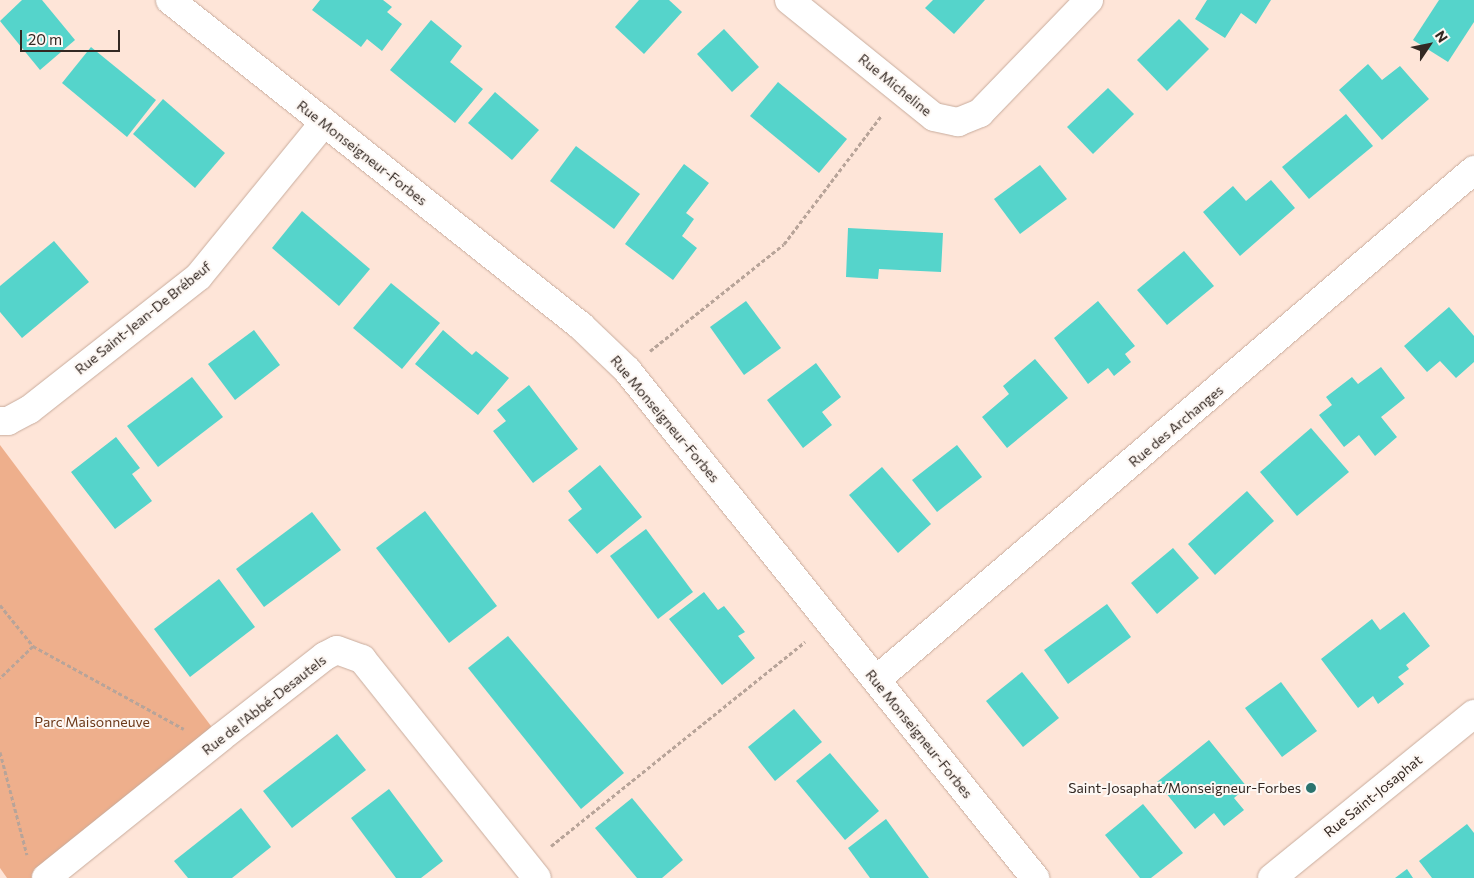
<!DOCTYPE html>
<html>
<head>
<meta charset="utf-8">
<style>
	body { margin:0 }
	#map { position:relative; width:1474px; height:878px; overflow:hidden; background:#fee5d8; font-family:Commissioner,sans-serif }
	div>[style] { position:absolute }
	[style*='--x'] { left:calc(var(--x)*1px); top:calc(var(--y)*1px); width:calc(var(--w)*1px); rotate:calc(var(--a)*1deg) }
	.green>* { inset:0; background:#eeaf8c }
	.building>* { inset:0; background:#55d4cb }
	.path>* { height:3px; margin-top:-1.5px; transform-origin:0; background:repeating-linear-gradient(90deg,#b8a499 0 4px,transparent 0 6.5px) }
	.roads { filter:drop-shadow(0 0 1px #c8ac9d) drop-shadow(0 0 1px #c8ac9d) }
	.minor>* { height:28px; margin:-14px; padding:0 14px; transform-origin:14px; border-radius:14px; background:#fff }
	.dots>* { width:14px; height:14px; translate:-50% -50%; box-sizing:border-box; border:2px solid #fdf7f3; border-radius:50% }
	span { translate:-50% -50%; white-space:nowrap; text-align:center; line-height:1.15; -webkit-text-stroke:4px #fdf7f3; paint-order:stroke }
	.street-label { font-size:14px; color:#332822 }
	.park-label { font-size:14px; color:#6c3919 }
	.poi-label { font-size:14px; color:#332822 }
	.right { translate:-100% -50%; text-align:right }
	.north { position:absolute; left:1404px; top:20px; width:50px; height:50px; -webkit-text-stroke:4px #fdf7f3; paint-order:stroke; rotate:56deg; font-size:14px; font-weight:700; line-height:20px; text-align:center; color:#332822 }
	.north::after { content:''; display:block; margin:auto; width:18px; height:22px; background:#332822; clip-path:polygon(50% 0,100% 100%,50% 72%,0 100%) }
	.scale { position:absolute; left:20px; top:30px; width:100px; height:22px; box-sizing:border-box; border:2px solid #332822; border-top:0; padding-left:6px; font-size:15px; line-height:18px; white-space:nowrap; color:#332822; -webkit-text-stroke:4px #fdf7f3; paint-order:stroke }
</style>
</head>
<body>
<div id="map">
	<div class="green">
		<i style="clip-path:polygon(0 445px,220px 738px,46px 878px,7px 878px,0 868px)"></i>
	</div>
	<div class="building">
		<i style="clip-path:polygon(22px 0,42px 0,75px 40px,40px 70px,0 21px)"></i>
		<i style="clip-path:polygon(320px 0,383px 0,392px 7px,387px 12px,402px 24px,382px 51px,367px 39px,361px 47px,312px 10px)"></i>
		<i style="clip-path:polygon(639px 0,669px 0,682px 12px,644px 54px,615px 27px)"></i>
		<i style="clip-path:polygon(933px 0,985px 0,954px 34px,925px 8px)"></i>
		<i style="clip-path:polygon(1207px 0,1271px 0,1256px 24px,1241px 13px,1225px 38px,1195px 19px)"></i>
		<i style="clip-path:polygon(1439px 0,1474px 0,1474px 22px,1448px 62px,1413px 40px)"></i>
		<i style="clip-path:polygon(1179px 19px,1209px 49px,1167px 91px,1137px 60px)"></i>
		<i style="clip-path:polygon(431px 20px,462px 46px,450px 62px,483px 89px,455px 123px,390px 70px)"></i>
		<i style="clip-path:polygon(724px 29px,759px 67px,732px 92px,697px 54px)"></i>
		<i style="clip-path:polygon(91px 47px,156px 100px,127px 137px,62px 83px)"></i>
		<i style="clip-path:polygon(1368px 64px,1382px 80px,1400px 66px,1429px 99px,1382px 140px,1339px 90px)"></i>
		<i style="clip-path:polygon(778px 82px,847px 139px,819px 173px,750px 116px)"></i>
		<i style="clip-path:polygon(1108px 88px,1134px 114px,1093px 154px,1067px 127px)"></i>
		<i style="clip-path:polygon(495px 92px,539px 130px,512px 160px,468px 123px)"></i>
		<i style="clip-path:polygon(163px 99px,225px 153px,195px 188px,133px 134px)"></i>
		<i style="clip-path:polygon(1346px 114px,1373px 146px,1309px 199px,1282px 167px)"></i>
		<i style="clip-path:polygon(576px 146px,640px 194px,614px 229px,550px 181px)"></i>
		<i style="clip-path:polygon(684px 164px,709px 183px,686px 213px,694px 219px,682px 236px,697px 248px,673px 280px,625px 244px)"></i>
		<i style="clip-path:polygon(1040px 165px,1067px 199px,1020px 234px,994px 199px)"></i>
		<i style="clip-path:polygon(1271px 180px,1295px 208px,1240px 256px,1203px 212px,1233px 186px,1246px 201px)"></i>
		<i style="clip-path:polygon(302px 211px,370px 269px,339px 306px,272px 248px)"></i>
		<i style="clip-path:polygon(848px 228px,943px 233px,941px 272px,879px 269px,878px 279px,846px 277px)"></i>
		<i style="clip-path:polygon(54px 241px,89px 282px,22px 338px,0 312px,0 286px)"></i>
		<i style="clip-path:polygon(1184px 251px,1214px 286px,1167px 325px,1137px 290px)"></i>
		<i style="clip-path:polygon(391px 283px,440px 323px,402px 369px,353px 328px)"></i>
		<i style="clip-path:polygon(746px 301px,781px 348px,744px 375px,710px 327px)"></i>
		<i style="clip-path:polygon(1098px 301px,1135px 346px,1125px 354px,1131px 362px,1114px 376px,1108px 368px,1088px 384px,1054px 338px)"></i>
		<i style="clip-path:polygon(1449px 307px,1474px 336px,1474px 362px,1456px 378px,1440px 361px,1427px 372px,1404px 346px)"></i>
		<i style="clip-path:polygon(254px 330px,280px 365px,235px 400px,208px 364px)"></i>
		<i style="clip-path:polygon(443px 330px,472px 355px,476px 351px,509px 378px,478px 415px,415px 364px)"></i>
		<i style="clip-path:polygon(1035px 359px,1068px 398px,1007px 448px,982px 417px,1009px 394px,1003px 386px)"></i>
		<i style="clip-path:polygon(816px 363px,841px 397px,822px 412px,832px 425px,803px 448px,767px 400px)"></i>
		<i style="clip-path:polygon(1381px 367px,1405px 398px,1381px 417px,1397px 437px,1375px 456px,1359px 435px,1344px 447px,1319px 415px,1332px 405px,1326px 397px,1352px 377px,1358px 384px)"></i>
		<i style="clip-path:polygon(192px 377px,223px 417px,158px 467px,127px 426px)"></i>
		<i style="clip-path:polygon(529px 385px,578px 449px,533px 483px,493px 431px,506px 421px,497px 410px)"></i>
		<i style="clip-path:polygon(1311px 428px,1349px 472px,1297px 516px,1260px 472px)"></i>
		<i style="clip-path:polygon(116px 437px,140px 468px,132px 474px,152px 501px,115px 529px,71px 472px)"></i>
		<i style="clip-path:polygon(957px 445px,982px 477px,937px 512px,912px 480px)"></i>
		<i style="clip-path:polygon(600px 465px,642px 517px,597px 554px,568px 520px,582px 509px,568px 491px)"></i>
		<i style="clip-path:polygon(882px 467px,931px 524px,898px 553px,849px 495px)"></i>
		<i style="clip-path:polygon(1247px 491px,1274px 521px,1215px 575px,1188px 544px)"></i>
		<i style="clip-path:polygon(425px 511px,497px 606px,449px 643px,376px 548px)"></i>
		<i style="clip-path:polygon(312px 512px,341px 550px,264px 607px,236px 569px)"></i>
		<i style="clip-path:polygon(646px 529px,693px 592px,658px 619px,610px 556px)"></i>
		<i style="clip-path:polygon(1173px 548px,1199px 578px,1157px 614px,1131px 583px)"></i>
		<i style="clip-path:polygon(219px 579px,255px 627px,190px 677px,154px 629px)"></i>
		<i style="clip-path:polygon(704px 592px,718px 610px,724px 606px,745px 632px,738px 636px,755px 658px,722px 685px,669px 619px)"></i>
		<i style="clip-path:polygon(1107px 604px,1131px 637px,1068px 684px,1044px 650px)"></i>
		<i style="clip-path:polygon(1404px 612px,1430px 646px,1406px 665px,1409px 669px,1398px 677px,1404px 684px,1378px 704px,1373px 696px,1358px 708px,1321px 659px,1372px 619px,1380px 630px)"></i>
		<i style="clip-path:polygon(508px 636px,624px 773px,581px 809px,468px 668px)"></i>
		<i style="clip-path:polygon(1022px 672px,1059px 718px,1023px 747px,986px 701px)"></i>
		<i style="clip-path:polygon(1281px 682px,1317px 731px,1282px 757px,1245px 708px)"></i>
		<i style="clip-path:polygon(794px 709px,822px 742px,775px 781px,748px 747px)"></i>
		<i style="clip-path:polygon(337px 734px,366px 770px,292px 828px,263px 791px)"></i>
		<i style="clip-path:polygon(1209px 740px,1247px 787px,1234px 798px,1244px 810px,1224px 826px,1214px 813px,1195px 829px,1157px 782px)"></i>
		<i style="clip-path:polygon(830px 753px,879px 811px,845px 840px,796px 781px)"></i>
		<i style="clip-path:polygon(389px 789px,443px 861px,421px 878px,396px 878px,351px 818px)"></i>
		<i style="clip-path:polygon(632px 798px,683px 860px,662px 878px,637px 878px,595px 828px)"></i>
		<i style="clip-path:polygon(1143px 804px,1183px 853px,1151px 878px,1140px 878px,1105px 835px)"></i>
		<i style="clip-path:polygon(241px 808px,271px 847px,232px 878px,188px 878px,174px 861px)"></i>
		<i style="clip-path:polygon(886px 819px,929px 878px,870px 878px,848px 848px)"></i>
		<i style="clip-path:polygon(1467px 824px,1474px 833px,1474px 878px,1432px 878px,1419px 861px)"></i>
		<i style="clip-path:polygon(1407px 869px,1413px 878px,1395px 878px)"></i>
	</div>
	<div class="path">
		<i style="--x:650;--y:351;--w:171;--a:-38.6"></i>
		<i style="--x:784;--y:244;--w:162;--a:-52.8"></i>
		<i style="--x:0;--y:605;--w:53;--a:51.2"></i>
		<i style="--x:33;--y:646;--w:46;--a:135.9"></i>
		<i style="--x:33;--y:646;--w:172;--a:28.8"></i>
		<i style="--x:0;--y:752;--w:106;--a:75.3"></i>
		<i style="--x:551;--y:846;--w:326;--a:-38.8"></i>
	</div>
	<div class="roads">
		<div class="minor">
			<i style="--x:170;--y:0;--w:525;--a:38.42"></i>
			<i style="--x:581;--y:326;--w:64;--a:43.7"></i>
			<i style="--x:627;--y:370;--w:652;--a:51.23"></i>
			<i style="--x:789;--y:0;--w:186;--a:38.9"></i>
			<i style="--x:934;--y:117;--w:25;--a:12"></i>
			<i style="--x:958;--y:122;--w:24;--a:-22"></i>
			<i style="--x:980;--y:113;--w:157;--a:-46"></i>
			<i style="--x:0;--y:421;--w:8;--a:0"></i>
			<i style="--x:8;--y:421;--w:24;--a:-28"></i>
			<i style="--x:29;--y:410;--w:216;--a:-38.2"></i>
			<i style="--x:199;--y:276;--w:198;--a:-50.8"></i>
			<i style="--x:876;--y:680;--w:786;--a:-40.46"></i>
			<i style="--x:46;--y:878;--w:223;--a:-38.8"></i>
			<i style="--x:220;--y:738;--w:133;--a:-38"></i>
			<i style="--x:325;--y:656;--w:13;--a:-27"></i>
			<i style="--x:337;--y:650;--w:27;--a:20"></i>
			<i style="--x:362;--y:659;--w:280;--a:51.4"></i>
			<i style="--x:1272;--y:878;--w:260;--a:-39.1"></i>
		</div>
	</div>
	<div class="dots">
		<i style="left:1311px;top:788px;background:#2b746f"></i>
	</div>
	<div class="street-label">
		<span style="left:895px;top:85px;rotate:39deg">Rue Micheline</span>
		<span style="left:362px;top:153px;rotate:38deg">Rue Monseigneur-Forbes</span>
		<span style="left:143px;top:318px;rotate:-39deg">Rue Saint-Jean-De Brébeuf</span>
		<span style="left:665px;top:419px;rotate:50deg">Rue Monseigneur-Forbes</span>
		<span style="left:1176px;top:426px;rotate:-40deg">Rue des Archanges</span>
		<span style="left:264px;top:705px;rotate:-38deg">Rue de l'Abbé-Desautels</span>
		<span style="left:919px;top:734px;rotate:51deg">Rue Monseigneur-Forbes</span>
		<span style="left:1373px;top:796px;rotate:-39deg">Rue Saint-Josaphat</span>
	</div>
	<div class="park-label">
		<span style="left:92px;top:722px">Parc Maisonneuve</span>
	</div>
	<div class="poi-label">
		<span class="right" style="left:1301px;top:788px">Saint-Josaphat/Monseigneur-Forbes</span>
	</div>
	<div class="north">N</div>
	<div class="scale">20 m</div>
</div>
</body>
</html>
